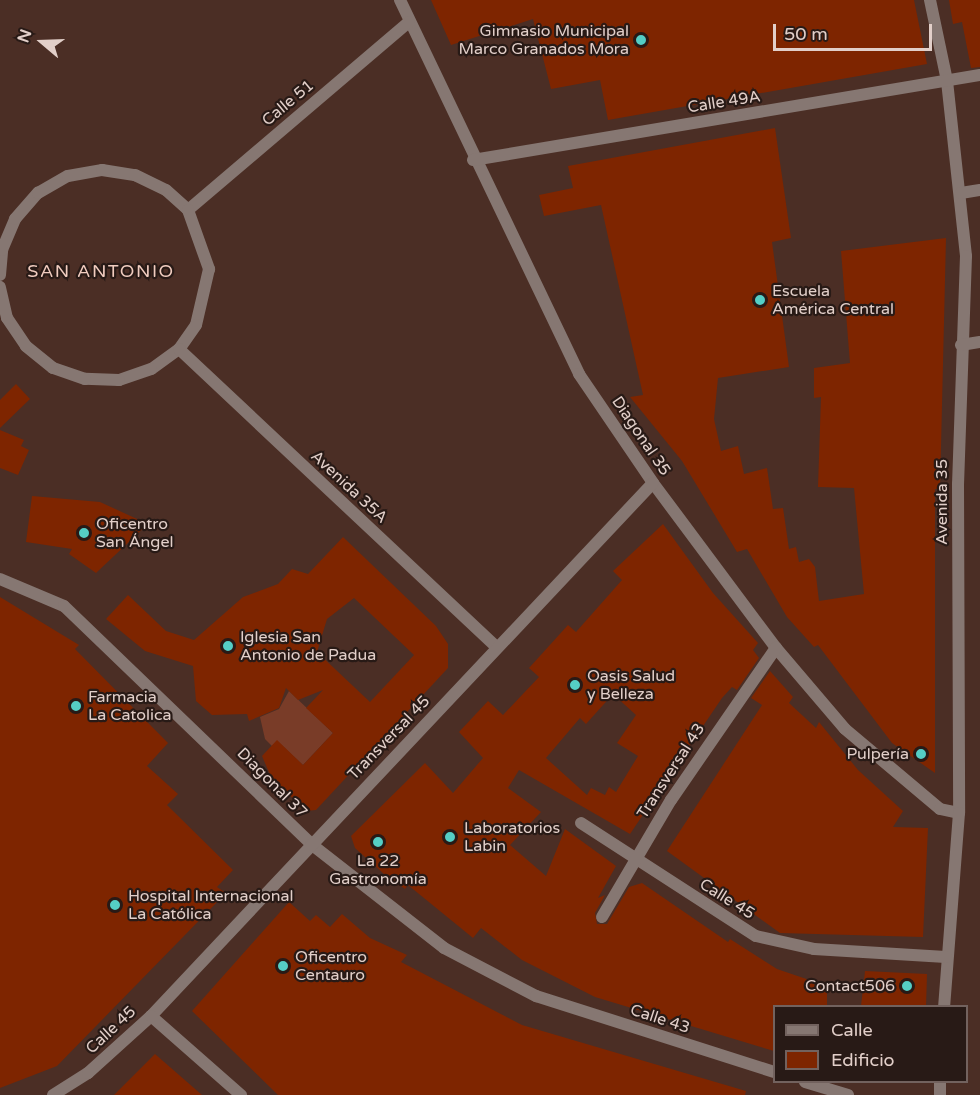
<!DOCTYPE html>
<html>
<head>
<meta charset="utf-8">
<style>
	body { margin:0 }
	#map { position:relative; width:980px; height:1095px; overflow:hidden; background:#4b2e25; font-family:"Varela Round",sans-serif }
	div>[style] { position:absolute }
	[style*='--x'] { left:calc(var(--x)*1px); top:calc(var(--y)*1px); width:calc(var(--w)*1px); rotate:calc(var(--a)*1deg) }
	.green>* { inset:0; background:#793c28 }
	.building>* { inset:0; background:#7e2500 }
	.minor>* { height:12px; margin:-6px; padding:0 6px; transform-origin:6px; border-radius:6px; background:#867772 }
	.dots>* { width:16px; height:16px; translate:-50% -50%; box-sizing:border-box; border:3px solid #281a16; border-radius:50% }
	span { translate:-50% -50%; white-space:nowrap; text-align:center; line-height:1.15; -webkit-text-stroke:4.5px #281a16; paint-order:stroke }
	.poi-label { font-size:16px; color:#e2cfc9 }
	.right { translate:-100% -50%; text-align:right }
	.left { translate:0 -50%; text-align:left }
	.street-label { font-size:16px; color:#e2cfc9 }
	.neighbourhood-label { font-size:18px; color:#f1ccbf; letter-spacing:1.5px }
	.legend { position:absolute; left:773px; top:1005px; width:195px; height:78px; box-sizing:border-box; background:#281a16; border:2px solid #72625e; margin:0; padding:8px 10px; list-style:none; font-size:18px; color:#e2cfc9 }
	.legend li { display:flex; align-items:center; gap:12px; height:30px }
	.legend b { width:30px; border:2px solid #72625e }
	.north { position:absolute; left:12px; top:12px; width:60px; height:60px; -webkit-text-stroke:4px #281a16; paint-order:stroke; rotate:289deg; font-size:16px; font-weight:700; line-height:24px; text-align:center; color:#e2cfc9 }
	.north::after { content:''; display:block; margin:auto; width:21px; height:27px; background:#e2cfc9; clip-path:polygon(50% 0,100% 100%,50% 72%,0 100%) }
	.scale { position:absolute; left:773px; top:24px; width:159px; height:27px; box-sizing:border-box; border:3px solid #e2cfc9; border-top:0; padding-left:8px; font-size:18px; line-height:21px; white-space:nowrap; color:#e2cfc9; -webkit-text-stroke:4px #281a16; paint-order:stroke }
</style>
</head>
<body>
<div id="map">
	<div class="green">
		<i style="clip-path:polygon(289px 691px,333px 733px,303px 765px,277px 741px,272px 746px,265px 739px,260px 717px,279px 709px)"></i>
	</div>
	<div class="building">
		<i style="clip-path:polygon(431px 0,914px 0,927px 64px,608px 120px,600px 80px,551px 89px,533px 19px,451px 45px)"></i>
		<i style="clip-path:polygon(949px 0,980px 0,980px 67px,971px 68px,962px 22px,953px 24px)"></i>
		<i style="clip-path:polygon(775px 128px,791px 238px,772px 242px,789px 367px,718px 378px,714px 419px,721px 451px,738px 446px,744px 474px,767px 468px,773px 509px,783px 508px,789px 549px,796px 547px,799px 562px,809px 559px,815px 567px,819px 601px,864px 594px,854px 488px,818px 487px,821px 397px,814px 398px,814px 368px,850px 363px,841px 251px,946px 238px,940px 489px,935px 489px,935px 773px,892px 743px,818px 645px,814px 647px,787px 617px,747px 549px,737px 552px,682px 461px,630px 397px,643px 395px,601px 205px,544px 216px,539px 195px,573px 188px,568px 166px)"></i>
		<i style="clip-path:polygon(16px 384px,30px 399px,0 428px,0 400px)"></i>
		<i style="clip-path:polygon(0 430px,24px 440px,21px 446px,29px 450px,18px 475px,0 468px)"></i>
		<i style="clip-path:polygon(32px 496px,100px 502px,148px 524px,96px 573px,69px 554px,72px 549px,26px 542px)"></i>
		<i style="clip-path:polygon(evenodd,663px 524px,713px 593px,758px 643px,753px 650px,759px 658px,737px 690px,732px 687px,722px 698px,630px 834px,519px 770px,508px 788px,541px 812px,510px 845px,546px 876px,565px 829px,616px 866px,598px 898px,605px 895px,595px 913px,597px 924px,607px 924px,629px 887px,642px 883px,728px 942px,730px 939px,777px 969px,827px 986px,827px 1006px,774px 1006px,774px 1051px,595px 997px,522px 960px,481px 928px,473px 938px,408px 885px,405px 889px,384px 874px,355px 848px,351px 836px,425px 763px,453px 793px,483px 758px,459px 732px,488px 701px,503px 715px,539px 677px,529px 668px,568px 625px,576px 632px,622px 580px,613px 571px,663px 524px,613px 694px,636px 715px,617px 743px,638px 756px,616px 792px,609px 787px,605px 795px,591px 788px,587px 795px,546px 758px,580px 718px,586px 724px,613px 694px)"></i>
		<i style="clip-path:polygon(evenodd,343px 537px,436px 626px,448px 644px,448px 668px,316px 810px,306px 811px,271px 777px,262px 756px,277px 740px,303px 765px,333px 733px,306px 708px,323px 690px,298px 700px,286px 688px,279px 708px,249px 721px,247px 714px,212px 715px,196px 701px,193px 666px,145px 651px,106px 619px,128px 595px,166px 631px,194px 640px,243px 597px,278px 584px,292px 569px,308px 574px,343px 537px,354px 598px,414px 655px,370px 702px,317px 652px,327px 619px,354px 598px)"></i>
		<i style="clip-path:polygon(0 597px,79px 645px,75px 649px,168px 743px,147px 766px,178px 794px,167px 805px,233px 870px,217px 887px,226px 893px,57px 1066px,0 1088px)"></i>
		<i style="clip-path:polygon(770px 671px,793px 697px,789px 703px,816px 728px,819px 722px,858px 770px,903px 811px,893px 827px,928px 828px,923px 937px,780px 933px,667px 851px,762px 705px,751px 698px)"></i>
		<i style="clip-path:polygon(289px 902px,310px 921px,316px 915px,330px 927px,342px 914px,370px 938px,407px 955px,401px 962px,522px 1025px,746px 1091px,745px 1095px,278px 1095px,192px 1011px)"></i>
		<i style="clip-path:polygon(865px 971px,927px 974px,926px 1006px,861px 1006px)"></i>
		<i style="clip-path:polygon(155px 1054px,202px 1095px,114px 1095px)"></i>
	</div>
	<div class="minor">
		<i style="--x:400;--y:0;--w:415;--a:64.4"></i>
		<i style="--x:579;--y:374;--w:132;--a:55.8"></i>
		<i style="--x:653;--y:483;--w:206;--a:53.3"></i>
		<i style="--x:776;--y:648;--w:106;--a:49.6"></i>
		<i style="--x:845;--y:729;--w:124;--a:40.1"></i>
		<i style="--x:940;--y:809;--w:19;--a:12"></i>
		<i style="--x:930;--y:0;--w:83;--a:78.1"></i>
		<i style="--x:947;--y:81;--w:176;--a:83.8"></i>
		<i style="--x:966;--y:256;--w:228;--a:92"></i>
		<i style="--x:958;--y:484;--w:329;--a:89.8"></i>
		<i style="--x:959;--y:813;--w:194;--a:94.4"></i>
		<i style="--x:473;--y:160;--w:514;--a:-9.52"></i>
		<i style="--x:961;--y:193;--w:19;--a:-9"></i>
		<i style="--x:188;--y:210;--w:290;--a:-40.4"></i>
		<i style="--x:0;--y:275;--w:25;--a:-85"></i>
		<i style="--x:2;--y:250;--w:34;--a:-67"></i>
		<i style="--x:15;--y:219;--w:35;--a:-49"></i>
		<i style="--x:38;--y:193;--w:34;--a:-30"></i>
		<i style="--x:68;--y:176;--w:35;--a:-10"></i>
		<i style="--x:102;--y:170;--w:33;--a:9"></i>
		<i style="--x:135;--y:175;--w:34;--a:26"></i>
		<i style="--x:166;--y:190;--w:30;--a:42"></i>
		<i style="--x:188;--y:210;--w:63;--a:70.4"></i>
		<i style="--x:209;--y:269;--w:57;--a:103.1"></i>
		<i style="--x:196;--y:325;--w:29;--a:125"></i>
		<i style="--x:179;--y:349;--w:34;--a:144"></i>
		<i style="--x:151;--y:369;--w:34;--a:161"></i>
		<i style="--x:119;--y:380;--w:34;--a:-178"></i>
		<i style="--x:85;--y:379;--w:34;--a:-161"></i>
		<i style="--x:53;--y:368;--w:35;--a:-141"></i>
		<i style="--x:26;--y:346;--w:34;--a:-124"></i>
		<i style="--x:7;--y:318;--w:32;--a:-103"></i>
		<i style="--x:961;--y:345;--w:19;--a:-9"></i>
		<i style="--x:179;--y:349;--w:436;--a:43.2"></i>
		<i style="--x:0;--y:579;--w:69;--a:22.9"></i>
		<i style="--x:64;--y:606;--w:343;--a:43.9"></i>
		<i style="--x:311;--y:844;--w:169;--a:38"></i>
		<i style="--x:444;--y:948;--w:104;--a:27.6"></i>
		<i style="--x:536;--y:996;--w:250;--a:17.7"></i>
		<i style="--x:581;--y:823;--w:208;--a:32.9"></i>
		<i style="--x:756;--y:936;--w:59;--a:12.6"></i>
		<i style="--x:814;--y:949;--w:132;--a:3.5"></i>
		<i style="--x:602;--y:917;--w:136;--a:-59.5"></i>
		<i style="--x:671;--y:800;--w:185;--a:-55.4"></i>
		<i style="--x:151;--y:1016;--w:732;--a:-46.72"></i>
		<i style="--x:805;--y:1082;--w:45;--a:16.8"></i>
		<i style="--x:940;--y:1082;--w:13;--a:90"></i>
		<i style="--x:53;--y:1095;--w:41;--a:-32.2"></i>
		<i style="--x:88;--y:1073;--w:85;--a:-42.1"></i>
		<i style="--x:151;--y:1016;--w:120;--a:41.3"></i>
	</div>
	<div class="dots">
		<i style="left:641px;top:40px;background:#55cec5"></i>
		<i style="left:760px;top:300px;background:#55cec5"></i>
		<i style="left:84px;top:533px;background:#55cec5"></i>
		<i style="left:228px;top:646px;background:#55cec5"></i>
		<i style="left:575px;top:685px;background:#55cec5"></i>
		<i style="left:76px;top:706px;background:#55cec5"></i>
		<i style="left:921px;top:754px;background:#55cec5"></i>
		<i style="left:450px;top:837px;background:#55cec5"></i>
		<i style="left:378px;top:842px;background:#55cec5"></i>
		<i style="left:115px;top:905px;background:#55cec5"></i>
		<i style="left:283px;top:966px;background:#55cec5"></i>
		<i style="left:907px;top:986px;background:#55cec5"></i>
	</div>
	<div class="poi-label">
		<span class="right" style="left:629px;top:40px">Gimnasio Municipal<br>Marco Granados Mora</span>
		<span class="left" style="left:772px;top:300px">Escuela<br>América Central</span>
		<span class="left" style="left:96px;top:533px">Oficentro<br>San Ángel</span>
		<span class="left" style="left:240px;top:646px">Iglesia San<br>Antonio de Padua</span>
		<span class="left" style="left:587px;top:685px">Oasis Salud<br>y Belleza</span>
		<span class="left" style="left:88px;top:706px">Farmacia<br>La Catolica</span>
		<span class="right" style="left:909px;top:754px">Pulpería</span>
		<span class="left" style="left:464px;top:837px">Laboratorios<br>Labin</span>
		<span style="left:378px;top:870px">La 22<br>Gastronomía</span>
		<span class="left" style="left:128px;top:905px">Hospital Internacional<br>La Católica</span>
		<span class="left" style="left:295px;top:966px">Oficentro<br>Centauro</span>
		<span class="right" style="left:895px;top:986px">Contact506</span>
	</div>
	<div class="street-label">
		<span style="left:724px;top:102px;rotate:-9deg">Calle 49A</span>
		<span style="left:288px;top:103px;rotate:-40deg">Calle 51</span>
		<span style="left:641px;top:436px;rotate:56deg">Diagonal 35</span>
		<span style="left:349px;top:487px;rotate:43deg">Avenida 35A</span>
		<span style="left:942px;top:502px;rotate:-90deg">Avenida 35</span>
		<span style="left:389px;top:738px;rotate:-46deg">Transversal 45</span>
		<span style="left:671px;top:771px;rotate:-57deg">Transversal 43</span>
		<span style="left:272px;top:783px;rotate:45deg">Diagonal 37</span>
		<span style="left:727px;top:899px;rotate:32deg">Calle 45</span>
		<span style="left:660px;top:1019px;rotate:18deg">Calle 43</span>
		<span style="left:111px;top:1030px;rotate:-43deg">Calle 45</span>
	</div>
	<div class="neighbourhood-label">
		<span style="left:101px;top:271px">SAN ANTONIO</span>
	</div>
	<ul class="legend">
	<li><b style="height:8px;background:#867772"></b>Calle</li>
	<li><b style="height:16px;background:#7e2500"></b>Edificio</li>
	</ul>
	<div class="north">N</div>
	<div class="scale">50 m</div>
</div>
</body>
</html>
